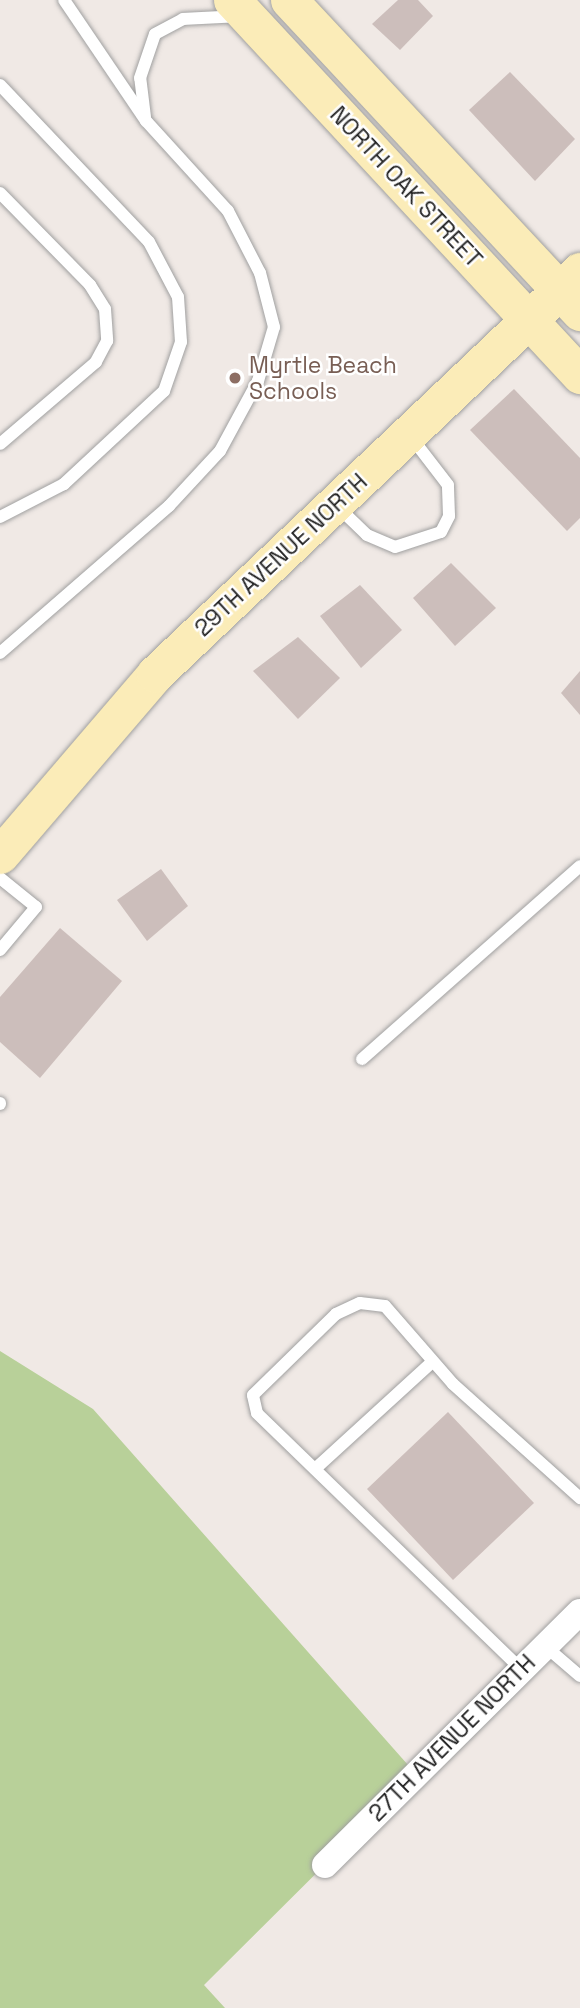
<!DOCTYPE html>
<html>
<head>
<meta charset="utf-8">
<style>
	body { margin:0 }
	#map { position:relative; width:580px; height:2008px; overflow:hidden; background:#f0e9e5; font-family:"Space Grotesk",sans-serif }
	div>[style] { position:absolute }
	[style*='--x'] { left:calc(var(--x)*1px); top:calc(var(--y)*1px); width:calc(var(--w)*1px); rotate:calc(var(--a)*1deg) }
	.forest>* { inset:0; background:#b8d099 }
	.building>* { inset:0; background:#ccbebb }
	.roads { filter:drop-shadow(0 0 2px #a0a0a0) drop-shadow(0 0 2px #a0a0a0) }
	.lane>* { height:12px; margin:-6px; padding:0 6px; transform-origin:6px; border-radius:6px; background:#fff }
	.street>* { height:26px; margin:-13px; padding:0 13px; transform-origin:13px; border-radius:13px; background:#fff }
	.secondary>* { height:37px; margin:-18.5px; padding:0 18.5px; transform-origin:18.5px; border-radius:18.5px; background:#fbecb8 }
	.dots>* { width:19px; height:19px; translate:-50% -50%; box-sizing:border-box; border:4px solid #fff; border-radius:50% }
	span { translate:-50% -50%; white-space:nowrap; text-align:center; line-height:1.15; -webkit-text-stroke:5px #fff; paint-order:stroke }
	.street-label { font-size:23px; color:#1f1f1f }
	.education-label { font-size:23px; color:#785e54 }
	.left { translate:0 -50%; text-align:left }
</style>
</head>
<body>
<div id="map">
	<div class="forest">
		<i style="clip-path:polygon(0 1351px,93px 1409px,416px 1774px,204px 1985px,225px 2008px,0 2008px)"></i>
	</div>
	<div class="building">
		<i style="clip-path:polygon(398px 0,418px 0,433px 16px,400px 50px,372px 24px)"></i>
		<i style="clip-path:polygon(510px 72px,575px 139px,535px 181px,469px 110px)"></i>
		<i style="clip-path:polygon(514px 389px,580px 458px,580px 518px,567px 531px,470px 430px)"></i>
		<i style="clip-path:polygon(451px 563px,496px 608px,455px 646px,413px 598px)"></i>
		<i style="clip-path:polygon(360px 585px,402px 630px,361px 668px,320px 616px)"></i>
		<i style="clip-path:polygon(298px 637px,340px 678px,298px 719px,253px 671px)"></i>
		<i style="clip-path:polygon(580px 671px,580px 715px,561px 693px)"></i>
		<i style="clip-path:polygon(161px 869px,188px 906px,147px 941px,117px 900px)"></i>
		<i style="clip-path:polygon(60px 928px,122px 981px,40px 1078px,0 1042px,0 997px)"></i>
		<i style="clip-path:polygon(448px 1412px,534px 1503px,453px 1580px,367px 1489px)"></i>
	</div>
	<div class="roads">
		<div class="lane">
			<i style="--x:0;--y:85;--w:216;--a:46.5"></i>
			<i style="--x:149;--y:242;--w:62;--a:62.2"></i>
			<i style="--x:178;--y:297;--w:45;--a:86.2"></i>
			<i style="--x:181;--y:342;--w:52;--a:109.1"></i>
			<i style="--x:164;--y:391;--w:137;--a:137.1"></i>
			<i style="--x:64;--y:484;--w:72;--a:152.7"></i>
			<i style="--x:145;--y:117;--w:39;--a:-97"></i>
			<i style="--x:140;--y:78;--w:46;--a:-71.2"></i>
			<i style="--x:155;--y:34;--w:32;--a:-28"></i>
			<i style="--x:183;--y:19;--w:57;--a:-3"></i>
			<i style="--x:0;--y:193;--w:129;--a:45.6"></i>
			<i style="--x:90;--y:285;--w:28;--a:58"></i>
			<i style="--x:105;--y:309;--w:32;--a:86"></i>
			<i style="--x:107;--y:341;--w:24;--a:118"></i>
			<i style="--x:96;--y:362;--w:126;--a:139.5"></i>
			<i style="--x:338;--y:507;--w:40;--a:44"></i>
			<i style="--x:367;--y:535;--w:30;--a:23"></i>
			<i style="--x:395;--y:547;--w:48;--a:-18.1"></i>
			<i style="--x:441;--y:532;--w:18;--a:-63"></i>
			<i style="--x:449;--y:516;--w:31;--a:-92"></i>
			<i style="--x:448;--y:485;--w:61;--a:-127.6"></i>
			<i style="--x:0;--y:653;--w:224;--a:-41"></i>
			<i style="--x:169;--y:506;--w:75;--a:-47.2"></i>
			<i style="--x:220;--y:451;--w:80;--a:-61.5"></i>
			<i style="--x:258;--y:381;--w:56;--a:-73.5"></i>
			<i style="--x:274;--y:327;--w:56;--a:-104.5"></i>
			<i style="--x:260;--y:273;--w:70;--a:-117.3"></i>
			<i style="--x:228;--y:211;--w:122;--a:-132.3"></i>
			<i style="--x:146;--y:121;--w:146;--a:-124.1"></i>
			<i style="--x:0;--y:878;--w:46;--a:38.9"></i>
			<i style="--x:36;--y:907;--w:56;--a:129.9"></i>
			<i style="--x:362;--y:1059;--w:291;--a:-41.5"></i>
			<i style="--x:0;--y:1103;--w:1;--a:90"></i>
			<i style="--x:315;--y:1469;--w:159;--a:-42.4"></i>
			<i style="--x:545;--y:1646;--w:46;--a:40.6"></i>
			<i style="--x:522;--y:1670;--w:369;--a:-135.9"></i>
			<i style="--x:257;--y:1413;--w:18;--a:-103"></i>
			<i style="--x:253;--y:1395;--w:116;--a:-44.3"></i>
			<i style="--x:336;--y:1314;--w:26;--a:-25"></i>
			<i style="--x:360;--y:1303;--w:25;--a:7"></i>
			<i style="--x:385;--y:1306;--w:103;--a:48.9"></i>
			<i style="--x:453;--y:1384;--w:171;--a:41.9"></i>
		</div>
		<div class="street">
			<i style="--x:325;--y:1865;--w:359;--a:-44.8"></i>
		</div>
		<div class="secondary">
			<i style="--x:232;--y:0;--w:512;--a:47.14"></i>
			<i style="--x:289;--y:0;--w:427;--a:47"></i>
			<i style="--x:0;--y:855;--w:238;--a:-49.4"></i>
			<i style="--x:155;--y:674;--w:586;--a:-43.48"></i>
		</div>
	</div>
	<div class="dots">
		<i style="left:235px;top:378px;background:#8d6e63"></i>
	</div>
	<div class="street-label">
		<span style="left:406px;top:187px;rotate:47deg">NORTH OAK STREET</span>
		<span style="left:281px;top:555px;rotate:-43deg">29TH AVENUE NORTH</span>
		<span style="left:452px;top:1738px;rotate:-45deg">27TH AVENUE NORTH</span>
	</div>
	<div class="education-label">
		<span class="left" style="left:249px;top:378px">Myrtle Beach<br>Schools</span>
	</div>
</div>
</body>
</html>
